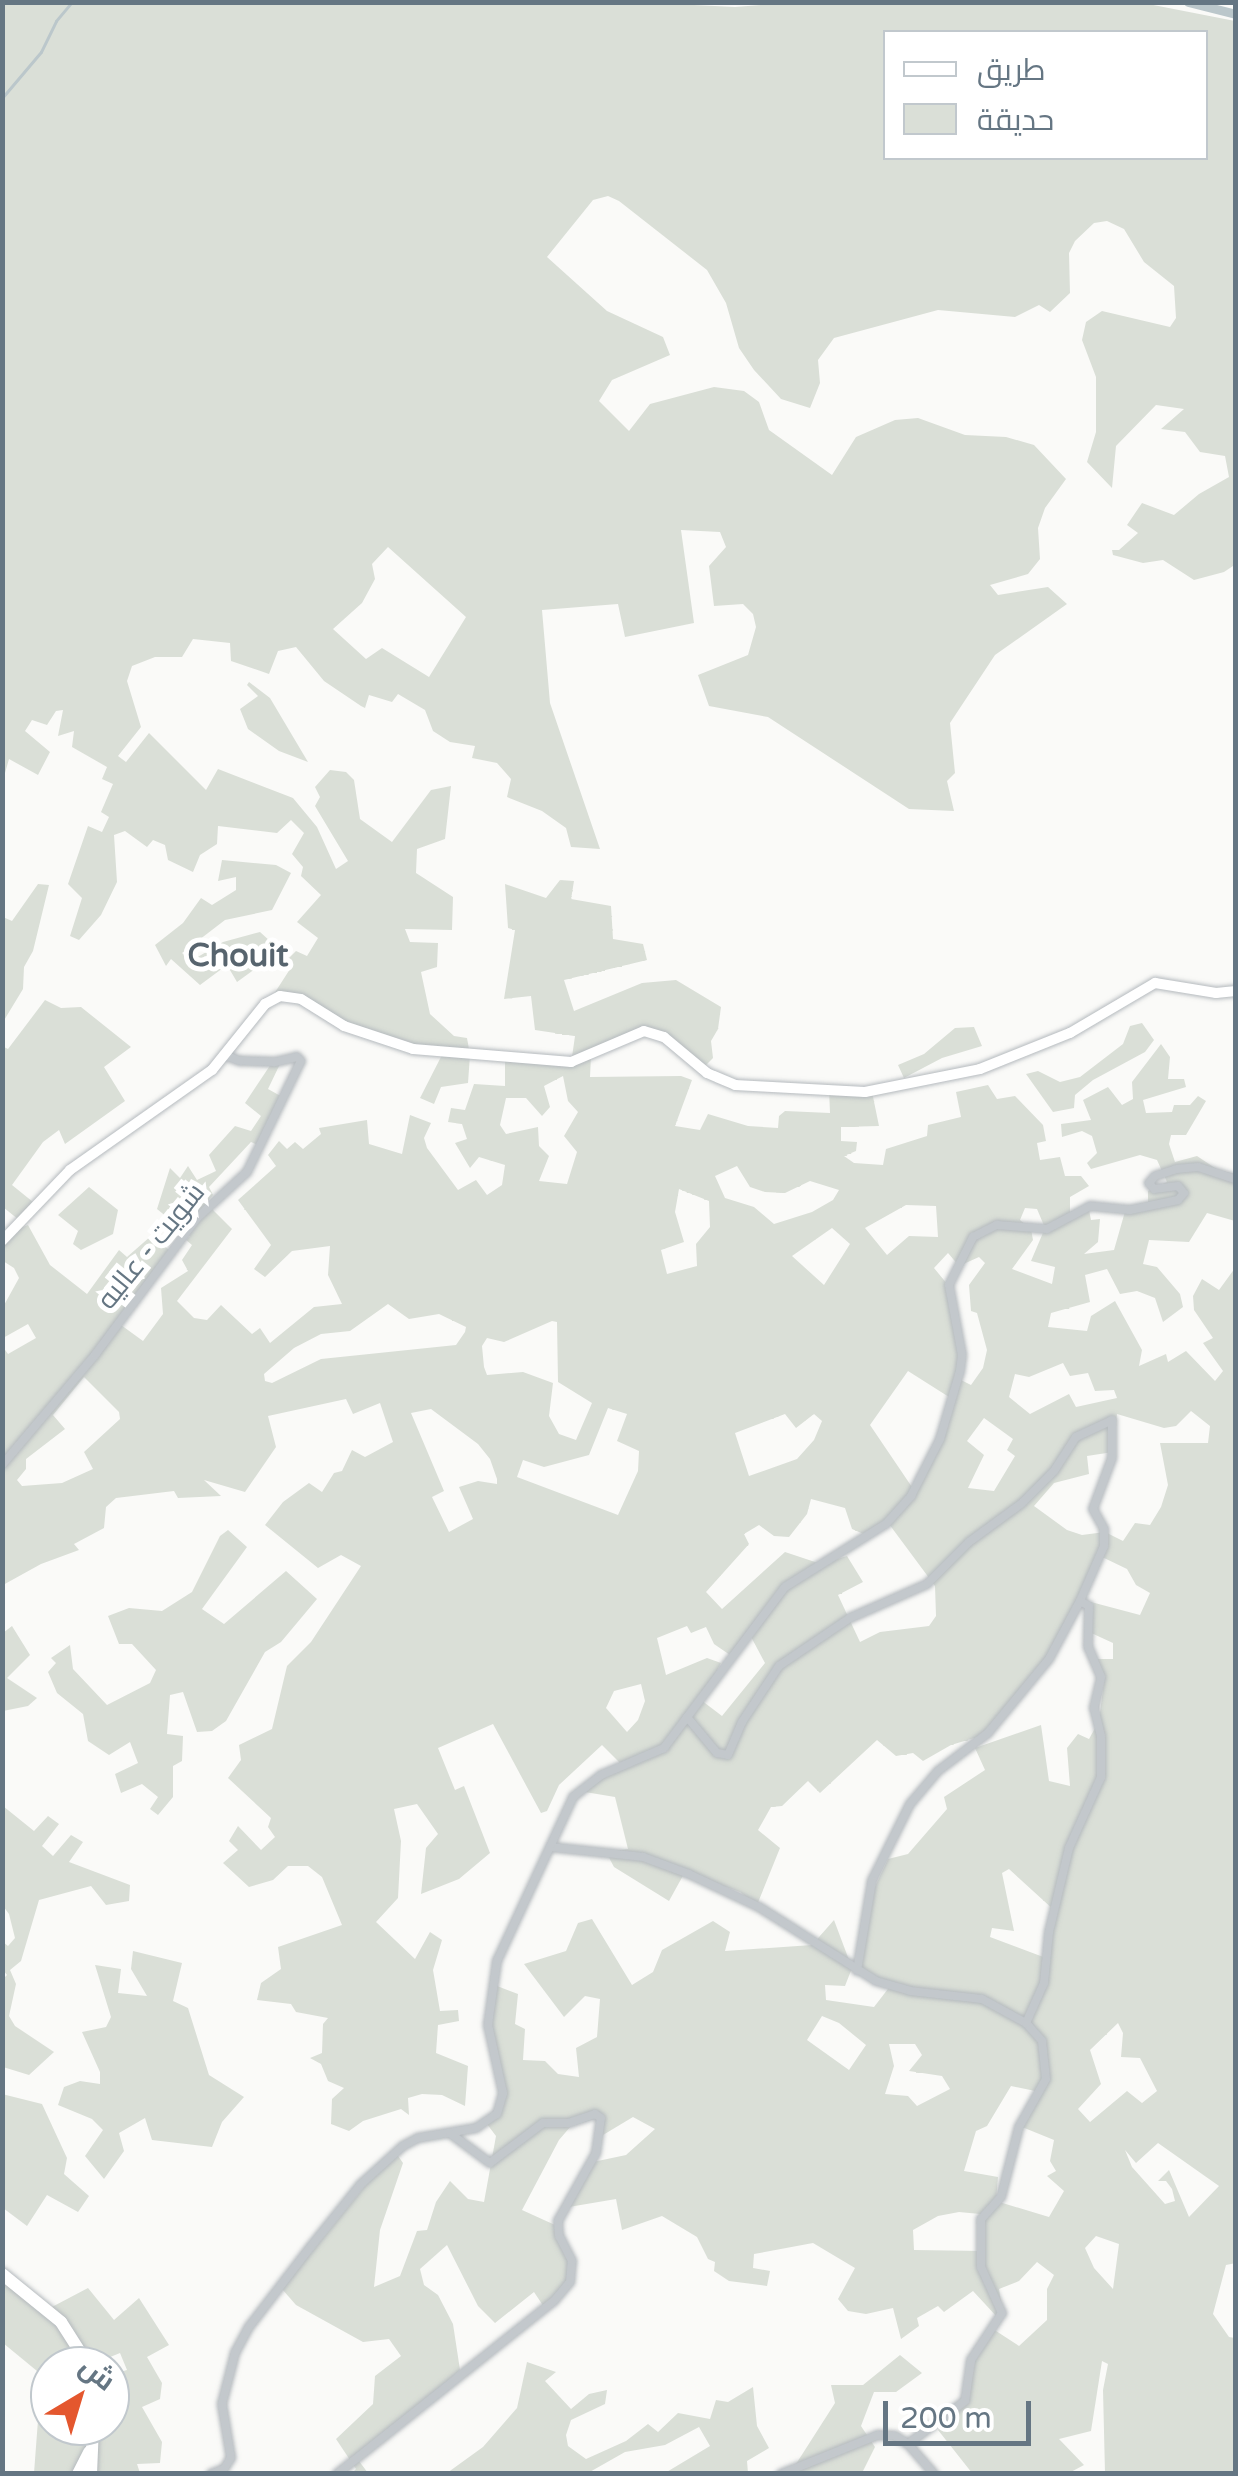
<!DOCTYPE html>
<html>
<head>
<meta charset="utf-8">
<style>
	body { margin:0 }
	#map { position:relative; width:1238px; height:2476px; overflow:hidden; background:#fafaf8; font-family:"Varela Round",Cairo,sans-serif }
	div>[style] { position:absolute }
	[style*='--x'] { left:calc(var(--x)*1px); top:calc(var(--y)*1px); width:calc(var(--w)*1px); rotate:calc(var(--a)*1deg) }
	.green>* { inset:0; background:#dadfd7 }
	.stream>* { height:2.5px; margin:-1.25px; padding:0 1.25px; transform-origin:1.25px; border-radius:1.25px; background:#bbc7cb }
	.river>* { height:9px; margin:-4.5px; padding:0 4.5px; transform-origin:4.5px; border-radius:4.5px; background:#bbc7cb }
	.roads { filter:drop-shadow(0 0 2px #b5babe) drop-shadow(0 0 2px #b5babe) }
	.minor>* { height:8px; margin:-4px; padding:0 4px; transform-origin:4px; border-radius:4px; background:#c3c8cc }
	.major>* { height:10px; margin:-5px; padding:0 5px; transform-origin:5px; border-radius:5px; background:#fff }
	.highway>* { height:12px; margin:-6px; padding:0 6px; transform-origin:6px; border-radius:6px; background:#fff }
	span { translate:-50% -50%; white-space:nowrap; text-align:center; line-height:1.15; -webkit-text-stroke:10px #fff; paint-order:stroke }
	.street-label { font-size:28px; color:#657683 }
	.quarter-label { font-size:32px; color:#57646e; font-weight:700 }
	.frame { position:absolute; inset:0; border:5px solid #657683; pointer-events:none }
	.legend { position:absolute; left:883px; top:30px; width:325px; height:130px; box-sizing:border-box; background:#fff; border:2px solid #c1c8cd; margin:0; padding:12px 18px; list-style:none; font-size:30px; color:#657683 }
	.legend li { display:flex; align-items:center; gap:20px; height:50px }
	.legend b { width:50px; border:2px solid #c1c8cd }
	.north { position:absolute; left:30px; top:2346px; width:100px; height:100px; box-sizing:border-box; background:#fff; border:2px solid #c1c8cd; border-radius:50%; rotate:38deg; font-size:28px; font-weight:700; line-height:40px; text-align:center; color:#657683 }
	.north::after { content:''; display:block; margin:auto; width:35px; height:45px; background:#e4572e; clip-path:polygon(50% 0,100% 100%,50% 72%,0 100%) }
	.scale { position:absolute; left:883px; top:2401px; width:148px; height:45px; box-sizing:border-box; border:5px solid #657683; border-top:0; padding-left:12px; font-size:30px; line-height:35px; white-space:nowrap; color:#657683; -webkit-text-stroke:8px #fff; paint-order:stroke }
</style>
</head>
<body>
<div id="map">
	<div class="green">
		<i style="clip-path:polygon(evenodd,633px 2px,735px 7px,802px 2px,1138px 2px,1235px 21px,1236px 564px,1224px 572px,1194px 580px,1163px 560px,1143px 563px,1113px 555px,1112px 550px,1119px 550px,1138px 533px,1127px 525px,1142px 503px,1174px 515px,1199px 494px,1229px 477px,1225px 456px,1200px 452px,1185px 432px,1161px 429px,1184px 409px,1156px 405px,1116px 446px,1112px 488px,1087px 462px,1096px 432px,1096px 377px,1082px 340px,1086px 322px,1102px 311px,1170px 327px,1176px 318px,1174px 286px,1144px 262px,1124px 229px,1107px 221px,1094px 223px,1075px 241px,1069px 253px,1070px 293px,1050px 312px,1039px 305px,1015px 317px,938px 310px,834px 338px,818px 360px,820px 383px,810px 408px,781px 399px,754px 370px,739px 348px,726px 303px,707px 270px,619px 201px,608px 196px,593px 200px,547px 257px,607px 311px,663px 337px,670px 355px,612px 380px,599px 401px,629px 431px,650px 404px,714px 387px,744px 391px,759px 402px,769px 430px,832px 475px,856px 437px,895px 420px,918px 418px,965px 435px,1006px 437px,1034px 445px,1066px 479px,1045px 508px,1038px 528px,1040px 559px,1028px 574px,990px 585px,998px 595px,1048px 587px,1067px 604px,995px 655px,950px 723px,955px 773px,947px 781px,954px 811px,909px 809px,768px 717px,709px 706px,698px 675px,748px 655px,756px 627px,753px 614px,743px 604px,714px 606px,709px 566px,726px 547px,720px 532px,681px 530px,694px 623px,625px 637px,618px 604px,542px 610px,550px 703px,600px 849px,571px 847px,566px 828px,542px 811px,507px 797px,511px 779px,497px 763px,472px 758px,475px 746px,450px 742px,433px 731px,425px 710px,398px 694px,392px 702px,369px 695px,365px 708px,361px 706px,324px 681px,296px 647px,278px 651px,269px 674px,231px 661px,230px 643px,193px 639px,182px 657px,155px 657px,132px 666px,127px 681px,141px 727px,118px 756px,126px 762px,149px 733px,206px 790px,218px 769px,293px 798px,317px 827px,336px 869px,348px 861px,315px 806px,320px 797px,315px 787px,330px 770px,346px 772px,354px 780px,360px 819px,392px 842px,431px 790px,451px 786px,445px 839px,417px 849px,416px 873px,453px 897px,452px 930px,405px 929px,410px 942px,438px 943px,437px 967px,421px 972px,430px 1014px,454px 1036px,467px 1038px,470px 1055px,468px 1083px,441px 1087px,434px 1104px,420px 1098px,444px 1051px,408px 1048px,333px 1022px,295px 997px,272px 997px,292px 966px,288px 959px,296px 951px,307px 956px,318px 938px,297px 922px,321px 895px,301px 876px,303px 867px,292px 854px,304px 833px,291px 820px,277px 833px,218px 826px,217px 844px,200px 855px,193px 872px,168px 860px,165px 845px,153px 840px,147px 847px,125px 831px,114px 835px,117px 882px,101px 915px,79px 940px,70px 936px,82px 898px,68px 884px,88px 826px,102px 832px,109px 817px,101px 812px,113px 784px,102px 779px,107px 767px,72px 747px,74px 731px,58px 736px,63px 710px,56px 711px,47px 725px,32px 720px,25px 731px,50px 752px,38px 775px,9px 759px,3px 780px,3px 3px,633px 2px,886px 32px,1206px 32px,1206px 158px,886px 158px,886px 32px,633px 2px,388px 547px,466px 617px,429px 677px,382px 648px,366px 659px,333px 629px,362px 603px,375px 579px,372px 564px,388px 547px)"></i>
		<i style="clip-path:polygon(249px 682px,270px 698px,308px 762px,279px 751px,248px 729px,240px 709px,258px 696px,247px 685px)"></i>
		<i style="clip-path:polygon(222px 860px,276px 865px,291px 873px,272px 910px,225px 920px,182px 953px,191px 961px,223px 942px,260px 932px,281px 951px,277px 963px,266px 961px,237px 982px,227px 965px,200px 985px,171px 959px,166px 966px,155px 945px,183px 923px,201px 898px,212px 905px,236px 890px,236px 877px,218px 881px)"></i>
		<i style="clip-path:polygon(evenodd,560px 880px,574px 881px,571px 899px,611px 906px,613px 939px,643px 944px,647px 960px,564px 980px,574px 1011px,642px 983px,676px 980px,721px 1007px,718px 1029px,711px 1041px,713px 1058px,702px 1069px,646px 1030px,591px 1056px,590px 1077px,681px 1076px,692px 1080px,675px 1126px,700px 1130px,708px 1114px,748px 1126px,778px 1128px,779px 1116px,785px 1111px,830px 1113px,829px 1089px,871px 1087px,879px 1126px,841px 1127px,841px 1141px,857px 1142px,856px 1151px,844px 1156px,854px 1163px,883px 1165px,886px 1149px,927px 1136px,928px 1125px,961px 1117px,956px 1092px,988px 1085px,997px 1099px,1015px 1096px,1043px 1125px,1046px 1141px,1037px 1143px,1040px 1160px,1060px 1157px,1065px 1176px,1081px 1176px,1089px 1186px,1070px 1197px,1070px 1212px,1088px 1205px,1091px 1220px,1100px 1219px,1098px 1242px,1084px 1254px,1114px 1250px,1126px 1208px,1148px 1205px,1148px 1191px,1167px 1182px,1157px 1160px,1140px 1155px,1091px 1169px,1087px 1163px,1097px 1153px,1092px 1136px,1082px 1131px,1062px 1137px,1061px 1124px,1091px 1120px,1083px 1100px,1108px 1087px,1122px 1105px,1133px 1099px,1132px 1082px,1161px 1044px,1170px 1057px,1168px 1079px,1184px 1079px,1186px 1087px,1143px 1100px,1146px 1113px,1172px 1112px,1174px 1105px,1190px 1105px,1198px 1096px,1206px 1101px,1186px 1135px,1171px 1135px,1169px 1144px,1175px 1162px,1197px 1156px,1218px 1170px,1235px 1174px,1235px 1221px,1207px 1213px,1189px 1242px,1149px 1240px,1143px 1264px,1157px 1267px,1180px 1294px,1183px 1307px,1163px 1322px,1155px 1298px,1137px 1291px,1120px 1294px,1107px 1269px,1085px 1275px,1090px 1302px,1051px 1313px,1048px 1327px,1087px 1331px,1091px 1316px,1115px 1301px,1142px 1350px,1139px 1366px,1166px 1354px,1168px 1362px,1186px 1351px,1215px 1381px,1223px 1371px,1203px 1343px,1213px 1338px,1194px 1310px,1193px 1296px,1202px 1279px,1219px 1290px,1235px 1268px,1236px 2263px,1226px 2265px,1213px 2314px,1229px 2337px,1235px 2338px,1235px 2473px,1105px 2473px,1103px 2390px,1108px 2364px,1102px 2361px,1091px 2431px,1059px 2439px,1084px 2465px,1069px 2473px,972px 2473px,938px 2430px,957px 2410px,972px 2378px,976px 2355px,993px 2329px,1019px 2346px,1047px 2320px,1047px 2289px,1054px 2275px,1037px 2262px,1019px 2281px,999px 2289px,1003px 2315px,998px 2318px,973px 2291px,944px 2312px,938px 2306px,917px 2318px,919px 2326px,901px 2339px,893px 2308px,866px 2314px,848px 2311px,838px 2299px,855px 2268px,813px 2243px,754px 2254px,753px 2268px,770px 2271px,767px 2286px,729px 2281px,714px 2271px,715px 2262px,708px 2259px,697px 2237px,662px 2216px,622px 2230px,616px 2199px,563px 2208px,593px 2162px,626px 2155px,655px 2129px,633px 2117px,603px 2135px,598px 2118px,571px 2126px,559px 2140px,522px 2210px,555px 2225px,570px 2254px,572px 2276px,544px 2307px,534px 2292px,495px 2323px,478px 2306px,447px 2245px,420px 2269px,424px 2285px,438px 2295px,453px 2324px,460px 2370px,359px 2461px,368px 2473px,352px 2473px,356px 2469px,336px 2439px,373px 2404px,375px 2376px,401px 2356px,389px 2339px,363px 2342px,296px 2305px,282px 2289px,394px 2150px,403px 2163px,380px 2230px,374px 2287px,400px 2276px,417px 2231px,427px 2230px,436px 2202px,450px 2181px,468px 2199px,484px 2202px,496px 2136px,487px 2124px,501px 2096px,488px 2027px,497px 1986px,518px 1994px,515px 2024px,525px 2029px,523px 2060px,545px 2061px,558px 2074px,579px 2077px,576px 2048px,597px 2037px,600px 1999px,585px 1996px,564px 2017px,524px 1964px,566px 1951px,578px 1923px,592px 1919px,632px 1985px,653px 1972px,662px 1950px,713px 1921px,730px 1932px,725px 1951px,812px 1945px,834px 1920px,852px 1968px,845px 1986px,825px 1985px,826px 2000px,874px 2007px,891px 1985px,860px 1967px,872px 1893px,888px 1859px,908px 1854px,947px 1809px,944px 1797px,985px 1770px,975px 1748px,1041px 1725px,1049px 1781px,1070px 1786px,1067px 1748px,1078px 1734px,1089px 1739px,1099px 1721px,1104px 1681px,1092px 1659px,1113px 1659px,1113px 1643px,1089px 1632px,1091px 1602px,1140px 1615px,1150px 1593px,1136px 1585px,1127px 1569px,1100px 1556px,1048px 1658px,981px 1736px,951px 1745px,923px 1761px,913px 1753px,896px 1756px,877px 1740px,820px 1793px,808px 1781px,782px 1806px,771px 1807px,758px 1830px,780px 1848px,757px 1905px,740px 1892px,685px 1872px,669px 1901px,614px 1867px,606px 1852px,628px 1849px,615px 1797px,585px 1792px,621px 1764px,602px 1745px,559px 1785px,547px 1811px,541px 1813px,493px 1724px,438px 1748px,455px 1790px,464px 1786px,490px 1853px,459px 1879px,421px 1894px,426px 1848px,438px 1834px,417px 1804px,394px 1809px,401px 1841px,398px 1898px,376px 1922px,415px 1959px,430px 1932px,442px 1940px,433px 1970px,440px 2011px,458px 2010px,459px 2021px,438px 2025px,436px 2053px,468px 2066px,465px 2106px,442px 2095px,422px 2094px,408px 2098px,409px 2115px,401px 2109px,363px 2121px,349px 2131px,331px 2124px,332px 2099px,344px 2088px,328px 2081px,321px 2064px,310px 2058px,322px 2053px,323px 2024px,328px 2018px,296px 2012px,291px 2004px,257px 2000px,261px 1983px,281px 1969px,278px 1947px,342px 1925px,322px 1877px,308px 1866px,288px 1866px,273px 1880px,249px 1887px,223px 1863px,238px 1850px,229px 1841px,238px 1826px,261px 1850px,275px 1837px,268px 1827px,271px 1818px,228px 1778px,241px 1760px,239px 1745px,272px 1729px,287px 1666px,311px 1642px,361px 1566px,341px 1555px,318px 1568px,265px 1525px,283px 1502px,309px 1483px,322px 1492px,334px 1473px,342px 1471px,352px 1450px,365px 1457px,393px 1442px,380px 1403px,353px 1414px,346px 1399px,268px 1416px,276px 1447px,245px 1492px,204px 1480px,221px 1496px,178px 1498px,174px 1491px,116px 1498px,106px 1507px,104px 1528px,74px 1544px,79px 1550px,41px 1564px,3px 1585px,3px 1347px,8px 1354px,36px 1338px,28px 1324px,3px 1338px,3px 1307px,19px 1278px,14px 1268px,3px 1261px,2px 1235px,28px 1225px,50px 1265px,87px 1294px,119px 1250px,127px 1257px,151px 1236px,172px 1252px,121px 1325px,143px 1341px,163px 1314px,161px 1288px,188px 1271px,182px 1260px,192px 1245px,186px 1240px,190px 1236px,157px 1209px,170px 1168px,180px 1178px,188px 1166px,197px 1180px,216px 1171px,209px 1155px,235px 1126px,251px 1131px,261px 1116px,245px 1103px,271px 1064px,280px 1064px,268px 1089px,286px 1099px,258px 1145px,251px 1142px,209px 1187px,213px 1195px,206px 1203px,232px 1229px,177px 1301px,194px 1318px,207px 1320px,221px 1305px,252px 1334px,260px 1328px,270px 1343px,314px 1307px,342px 1304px,328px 1275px,330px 1246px,292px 1251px,265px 1277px,254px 1269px,271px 1245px,238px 1200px,276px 1166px,268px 1155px,279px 1141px,287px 1149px,295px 1142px,303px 1149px,321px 1134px,319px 1128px,367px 1120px,369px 1144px,402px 1154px,410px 1115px,431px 1123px,424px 1138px,427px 1148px,458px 1190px,476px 1180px,487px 1195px,502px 1185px,505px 1165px,479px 1157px,470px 1168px,455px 1143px,467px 1139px,462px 1124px,448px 1122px,451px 1108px,465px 1110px,474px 1084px,505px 1086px,505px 1054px,572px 1057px,575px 1036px,535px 1030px,531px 996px,504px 999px,515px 930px,508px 928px,505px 884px,546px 898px,560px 880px,563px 1076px,568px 1101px,578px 1112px,564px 1136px,577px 1152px,567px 1184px,539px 1181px,549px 1156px,539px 1146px,538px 1127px,506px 1134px,500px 1125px,506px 1098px,526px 1098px,542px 1116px,550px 1107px,544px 1086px,563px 1076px,560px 880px,737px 1166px,750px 1187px,765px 1192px,785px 1193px,810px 1181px,839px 1190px,833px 1200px,812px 1212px,774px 1224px,754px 1207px,725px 1198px,715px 1176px,737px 1166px,560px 880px,679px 1189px,709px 1201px,710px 1227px,696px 1244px,697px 1266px,667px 1274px,661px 1250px,684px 1242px,675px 1212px,679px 1189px,560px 880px,906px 1205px,936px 1206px,938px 1237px,909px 1236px,887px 1255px,865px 1228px,906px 1205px,560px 880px,1025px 1208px,1037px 1209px,1045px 1228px,1031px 1261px,1055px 1267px,1052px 1284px,1012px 1269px,1033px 1240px,1031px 1229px,1020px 1220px,1025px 1208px,560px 880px,832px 1228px,850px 1244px,824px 1285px,792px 1256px,832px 1228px,560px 880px,948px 1253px,959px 1266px,979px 1257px,985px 1263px,969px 1285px,971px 1311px,977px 1313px,987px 1350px,983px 1368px,971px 1385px,957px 1378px,961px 1351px,948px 1285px,934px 1268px,948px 1253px,560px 880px,388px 1304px,409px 1319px,439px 1314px,466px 1327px,465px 1332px,456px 1345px,321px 1359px,272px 1383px,265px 1381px,264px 1374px,294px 1348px,321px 1334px,350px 1331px,388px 1304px,560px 880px,552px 1321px,557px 1322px,558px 1382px,592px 1403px,576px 1440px,559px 1434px,549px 1416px,553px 1383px,523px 1372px,487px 1375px,484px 1367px,482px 1346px,487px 1338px,504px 1342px,552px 1321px,560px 880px,1063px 1363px,1070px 1376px,1088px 1373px,1095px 1391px,1114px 1390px,1117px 1398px,1076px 1407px,1069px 1394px,1030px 1414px,1009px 1397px,1015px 1374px,1029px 1377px,1063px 1363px,560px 880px,908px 1371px,949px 1397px,930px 1464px,914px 1490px,870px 1425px,908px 1371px,560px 880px,84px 1377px,119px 1412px,120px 1419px,84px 1452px,93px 1469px,62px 1483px,22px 1486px,17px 1480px,26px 1469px,26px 1459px,65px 1429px,53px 1415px,84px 1377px,560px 880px,608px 1408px,627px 1414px,617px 1441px,639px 1451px,638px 1471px,618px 1515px,517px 1477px,523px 1460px,544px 1467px,589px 1455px,608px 1408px,560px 880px,431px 1409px,478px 1444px,490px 1459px,497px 1479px,497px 1484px,478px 1481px,459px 1487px,473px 1519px,449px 1532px,432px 1497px,444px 1491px,411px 1413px,431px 1409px,560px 880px,1191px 1411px,1210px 1426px,1208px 1443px,1160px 1443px,1168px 1485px,1161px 1507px,1150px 1525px,1135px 1523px,1123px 1541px,1105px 1532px,1082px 1535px,1067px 1530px,1034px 1506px,1054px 1483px,1089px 1474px,1087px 1456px,1113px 1452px,1117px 1414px,1164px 1428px,1176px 1426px,1191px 1411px,560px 880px,785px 1414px,796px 1428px,814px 1414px,822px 1421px,814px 1440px,797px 1459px,749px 1476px,735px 1433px,785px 1414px,560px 880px,984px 1418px,1013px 1439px,1007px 1450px,1015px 1456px,994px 1491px,968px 1488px,984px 1455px,967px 1441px,984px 1418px,560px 880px,811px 1499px,845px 1508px,852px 1529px,866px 1535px,889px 1524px,935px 1586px,936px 1616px,929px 1626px,880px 1632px,860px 1642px,838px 1595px,863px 1582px,847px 1556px,821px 1564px,785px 1552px,722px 1609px,706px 1592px,749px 1544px,744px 1534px,759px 1525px,774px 1536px,789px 1537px,807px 1514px,811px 1499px,560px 880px,687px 1626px,691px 1633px,706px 1627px,714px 1644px,730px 1655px,749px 1633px,765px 1663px,722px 1716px,701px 1700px,721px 1663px,707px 1658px,666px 1675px,657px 1638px,687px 1626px,560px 880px,641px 1684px,645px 1701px,638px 1720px,627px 1732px,606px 1708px,614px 1691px,641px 1684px,560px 880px,1009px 1869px,1055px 1911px,1046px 1958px,990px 1937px,992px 1928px,1014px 1931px,1002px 1873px,1009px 1869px,560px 880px,822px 2016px,839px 2023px,866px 2045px,849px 2070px,807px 2040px,822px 2016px,560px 880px,1118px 2023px,1123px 2033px,1121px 2057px,1140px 2058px,1157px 2091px,1142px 2103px,1127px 2091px,1090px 2122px,1078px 2109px,1101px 2084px,1090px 2050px,1118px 2023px,560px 880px,889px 2044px,915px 2044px,922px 2055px,909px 2071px,942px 2076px,950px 2089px,917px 2106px,908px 2096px,885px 2094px,894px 2066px,889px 2044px,560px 880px,1011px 2086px,1040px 2092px,1022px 2127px,1054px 2140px,1050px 2161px,1056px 2171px,1047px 2176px,1064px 2191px,1049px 2217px,996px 2201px,998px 2177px,964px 2171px,976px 2131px,987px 2126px,1011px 2086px,560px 880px,1158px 2143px,1219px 2186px,1189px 2217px,1169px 2170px,1158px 2181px,1166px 2181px,1172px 2189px,1175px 2201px,1165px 2204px,1132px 2167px,1125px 2150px,1136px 2163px,1158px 2143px,560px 880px,959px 2212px,980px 2214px,983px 2251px,914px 2250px,913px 2230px,938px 2216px,959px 2212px,560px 880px,1096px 2236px,1119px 2244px,1113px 2289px,1094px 2268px,1085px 2248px,1096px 2236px)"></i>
		<i style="clip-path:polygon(38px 884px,49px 885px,33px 951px,24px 967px,23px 989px,3px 1022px,3px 917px,12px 921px)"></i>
		<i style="clip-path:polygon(45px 1000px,61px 1008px,81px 1007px,131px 1047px,104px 1067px,125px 1101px,65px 1144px,59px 1130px,43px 1142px,12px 1185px,33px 1202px,19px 1220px,3px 1207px,2px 1046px,8px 1049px)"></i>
		<i style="clip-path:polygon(1142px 1023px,1154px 1040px,1145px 1052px,1093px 1080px,1075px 1095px,1074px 1108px,1053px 1112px,1026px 1074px,1038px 1071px,1060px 1082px,1080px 1077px,1123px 1044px,1130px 1026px)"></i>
		<i style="clip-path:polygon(974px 1027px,982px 1046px,942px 1058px,904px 1078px,898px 1065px,924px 1054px,955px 1028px)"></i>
		<i style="clip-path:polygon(89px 1187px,118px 1210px,113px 1234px,81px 1250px,73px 1244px,78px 1231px,58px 1215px)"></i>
		<i style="clip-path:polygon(228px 1530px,247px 1547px,202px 1609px,224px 1624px,286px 1571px,317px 1599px,281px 1642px,265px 1652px,226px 1721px,212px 1731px,197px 1732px,183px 1692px,170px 1695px,167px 1734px,183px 1736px,182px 1761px,173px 1766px,173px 1797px,158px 1815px,150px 1809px,158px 1797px,142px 1784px,121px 1793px,115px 1774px,138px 1763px,130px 1742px,109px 1755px,88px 1741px,83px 1714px,57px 1693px,48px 1672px,56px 1663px,51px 1658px,70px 1645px,73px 1669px,107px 1705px,150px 1683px,156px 1670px,132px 1644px,119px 1644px,108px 1616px,129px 1608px,162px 1611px,192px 1592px,220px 1536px)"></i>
		<i style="clip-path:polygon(12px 1626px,30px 1655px,7px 1678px,37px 1698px,28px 1706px,3px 1711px,3px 1633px)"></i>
		<i style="clip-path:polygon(3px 1806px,34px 1831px,48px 1816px,59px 1824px,42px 1846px,53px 1856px,71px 1835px,83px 1842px,69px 1862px,130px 1885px,129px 1901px,106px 1905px,91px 1886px,39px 1900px,21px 1961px,10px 1970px,16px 1984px,9px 2016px,15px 2026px,54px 2052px,29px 2075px,3px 2067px,2px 1980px,7px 1975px,3px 1970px,3px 1942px,8px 1946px,15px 1938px,9px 1914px,3px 1906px)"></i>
		<i style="clip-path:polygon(133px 1951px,182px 1963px,173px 2001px,188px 2008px,209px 2075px,244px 2097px,222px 2122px,212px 2147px,152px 2140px,145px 2118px,119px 2133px,124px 2151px,104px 2179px,85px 2156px,103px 2130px,92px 2119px,58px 2105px,64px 2087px,80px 2081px,100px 2084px,100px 2072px,82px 2032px,106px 2027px,111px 2017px,95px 1965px,121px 1969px,118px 1993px,147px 1996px,131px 1969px)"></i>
		<i style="clip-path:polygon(2px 2094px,42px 2104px,67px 2158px,64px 2174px,89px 2196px,78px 2212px,47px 2195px,27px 2226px,3px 2208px)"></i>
		<i style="clip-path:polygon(2px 2276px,50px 2308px,88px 2288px,114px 2320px,139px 2298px,169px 2345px,147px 2357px,162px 2383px,160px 2399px,142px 2407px,162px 2442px,160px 2463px,137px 2464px,140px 2473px,34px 2473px,38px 2420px,50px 2419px,50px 2426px,110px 2426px,110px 2375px,127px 2370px,120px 2353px,88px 2366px,50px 2366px,37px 2371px,3px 2343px)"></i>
		<i style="clip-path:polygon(900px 2355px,922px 2373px,896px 2392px,874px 2392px,861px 2426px,875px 2447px,863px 2471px,868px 2473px,780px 2474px,796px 2464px,835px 2403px,831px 2385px,863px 2385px)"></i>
		<i style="clip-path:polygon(527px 2362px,556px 2372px,545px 2381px,571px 2409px,589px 2394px,607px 2390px,605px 2404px,571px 2420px,566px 2435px,568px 2446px,586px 2459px,626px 2441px,648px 2424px,658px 2432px,678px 2413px,710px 2419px,716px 2400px,728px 2402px,753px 2387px,757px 2426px,769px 2448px,747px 2461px,748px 2473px,665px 2473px,710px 2446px,699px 2427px,665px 2445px,625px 2452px,588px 2473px,447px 2473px,483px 2447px,517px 2408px)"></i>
	</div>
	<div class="stream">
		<i style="--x:2;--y:98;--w:60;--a:-49.7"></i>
		<i style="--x:41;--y:52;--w:34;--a:-64"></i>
		<i style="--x:56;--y:21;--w:25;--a:-50"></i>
	</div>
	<div class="river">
		<i style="--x:1188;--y:2;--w:49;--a:14"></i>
	</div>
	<div class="roads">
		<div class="minor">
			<i style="--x:2;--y:1465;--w:144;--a:-49.8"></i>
			<i style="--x:95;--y:1355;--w:171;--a:-53.3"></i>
			<i style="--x:197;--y:1218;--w:68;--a:-42.6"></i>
			<i style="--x:247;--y:1172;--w:123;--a:-64.1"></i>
			<i style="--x:301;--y:1061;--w:6;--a:-135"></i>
			<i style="--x:297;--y:1057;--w:23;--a:167"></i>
			<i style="--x:275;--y:1062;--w:35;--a:-178"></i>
			<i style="--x:240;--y:1061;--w:17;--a:-159"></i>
			<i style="--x:687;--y:1717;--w:47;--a:50.2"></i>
			<i style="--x:717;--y:1753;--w:11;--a:10"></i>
			<i style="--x:728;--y:1755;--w:36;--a:-67"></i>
			<i style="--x:742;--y:1722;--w:67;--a:-56.5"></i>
			<i style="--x:779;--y:1666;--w:86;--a:-34.1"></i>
			<i style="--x:850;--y:1618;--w:84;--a:-23.8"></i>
			<i style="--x:927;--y:1584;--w:59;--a:-45"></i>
			<i style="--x:969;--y:1542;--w:66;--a:-36.3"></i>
			<i style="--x:1022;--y:1503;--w:45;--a:-45"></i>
			<i style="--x:1054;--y:1471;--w:40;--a:-57.1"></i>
			<i style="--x:1076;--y:1437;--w:40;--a:-25"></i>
			<i style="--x:1112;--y:1420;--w:38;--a:90"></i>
			<i style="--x:1112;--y:1458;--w:54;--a:110.4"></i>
			<i style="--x:1093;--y:1509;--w:23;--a:61"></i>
			<i style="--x:1104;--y:1529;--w:17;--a:90"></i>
			<i style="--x:1104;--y:1546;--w:60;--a:113.6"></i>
			<i style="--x:1080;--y:1601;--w:66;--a:118.1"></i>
			<i style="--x:1049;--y:1659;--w:96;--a:129.5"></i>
			<i style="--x:988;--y:1733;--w:63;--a:142.8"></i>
			<i style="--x:938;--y:1771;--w:43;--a:130.3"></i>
			<i style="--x:910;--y:1804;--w:86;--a:116.3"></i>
			<i style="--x:872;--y:1881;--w:91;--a:99.5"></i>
			<i style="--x:550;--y:1847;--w:94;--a:6.1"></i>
			<i style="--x:643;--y:1857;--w:49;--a:20.3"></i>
			<i style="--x:689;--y:1874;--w:77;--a:25.2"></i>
			<i style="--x:759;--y:1907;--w:138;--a:32.3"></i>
			<i style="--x:876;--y:1981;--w:35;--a:16"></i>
			<i style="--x:910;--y:1991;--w:72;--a:6.3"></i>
			<i style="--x:982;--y:1999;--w:50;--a:28.6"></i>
			<i style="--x:1026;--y:2023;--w:24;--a:48"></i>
			<i style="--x:1042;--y:2041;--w:38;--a:84"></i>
			<i style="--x:1046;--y:2079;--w:55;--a:119.4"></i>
			<i style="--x:1019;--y:2127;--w:72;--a:104.4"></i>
			<i style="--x:1001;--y:2197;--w:30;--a:132"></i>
			<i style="--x:981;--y:2219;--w:48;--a:90"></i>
			<i style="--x:981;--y:2267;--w:51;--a:65.5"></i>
			<i style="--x:1002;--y:2313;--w:56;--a:123.4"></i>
			<i style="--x:971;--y:2360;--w:41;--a:98.3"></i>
			<i style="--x:965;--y:2401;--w:71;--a:143"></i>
			<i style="--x:908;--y:2444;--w:15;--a:-148"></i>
			<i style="--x:895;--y:2436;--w:17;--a:-177"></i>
			<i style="--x:878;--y:2435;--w:105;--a:158.1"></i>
			<i style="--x:1026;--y:2023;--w:44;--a:-65.8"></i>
			<i style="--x:1044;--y:1983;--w:51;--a:-84.4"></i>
			<i style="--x:1049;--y:1932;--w:86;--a:-76.6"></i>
			<i style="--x:1069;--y:1848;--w:78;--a:-65.7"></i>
			<i style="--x:1101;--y:1777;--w:41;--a:-90"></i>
			<i style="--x:1101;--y:1736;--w:29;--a:-104"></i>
			<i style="--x:1094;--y:1708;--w:32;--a:-77"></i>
			<i style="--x:1101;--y:1677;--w:33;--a:-113"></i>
			<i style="--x:1088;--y:1647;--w:41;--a:-88.6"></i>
			<i style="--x:1089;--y:1606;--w:10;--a:-151"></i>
			<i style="--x:908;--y:2444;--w:40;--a:49"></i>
			<i style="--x:211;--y:2474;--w:14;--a:-21"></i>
			<i style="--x:224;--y:2469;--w:13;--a:-58"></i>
			<i style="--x:231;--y:2458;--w:55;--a:-99.5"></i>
			<i style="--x:222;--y:2404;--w:53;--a:-75.7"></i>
			<i style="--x:235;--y:2353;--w:30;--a:-62"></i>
			<i style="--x:249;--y:2327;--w:103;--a:-52.5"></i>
			<i style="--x:312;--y:2245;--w:77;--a:-51.3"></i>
			<i style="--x:360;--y:2185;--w:58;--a:-42.2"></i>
			<i style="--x:403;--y:2146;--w:17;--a:-28"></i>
			<i style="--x:418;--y:2138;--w:59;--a:-9.8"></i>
			<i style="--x:476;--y:2128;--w:25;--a:-34"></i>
			<i style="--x:497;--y:2114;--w:22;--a:-74"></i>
			<i style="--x:503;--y:2093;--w:70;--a:-102.4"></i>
			<i style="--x:488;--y:2025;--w:65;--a:-82"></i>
			<i style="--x:497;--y:1961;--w:181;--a:-65.1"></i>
			<i style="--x:573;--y:1797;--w:36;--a:-38"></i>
			<i style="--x:601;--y:1775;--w:69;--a:-23.2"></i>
			<i style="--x:664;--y:1748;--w:201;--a:-53.1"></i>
			<i style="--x:785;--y:1587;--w:119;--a:-32"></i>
			<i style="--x:886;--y:1524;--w:38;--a:-48"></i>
			<i style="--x:911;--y:1496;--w:64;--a:-63"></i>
			<i style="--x:940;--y:1439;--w:71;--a:-73.6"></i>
			<i style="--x:960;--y:1371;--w:16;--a:-83"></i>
			<i style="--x:962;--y:1355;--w:71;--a:-100.5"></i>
			<i style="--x:949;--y:1285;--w:54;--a:-63.4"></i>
			<i style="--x:973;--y:1237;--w:27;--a:-27"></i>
			<i style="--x:997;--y:1225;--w:50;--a:4.6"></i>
			<i style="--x:1047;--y:1229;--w:49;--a:-28.1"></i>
			<i style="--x:1090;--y:1206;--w:40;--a:5.7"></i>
			<i style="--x:1130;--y:1210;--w:49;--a:-11.8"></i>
			<i style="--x:1178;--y:1200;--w:9;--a:-49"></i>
			<i style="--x:1184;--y:1193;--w:9;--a:-131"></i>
			<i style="--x:1178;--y:1186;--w:24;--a:173"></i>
			<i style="--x:1154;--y:1189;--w:8;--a:-130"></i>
			<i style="--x:1149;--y:1183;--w:9;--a:-49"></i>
			<i style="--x:1155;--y:1176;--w:22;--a:-18"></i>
			<i style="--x:1176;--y:1169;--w:22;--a:-5"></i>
			<i style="--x:1198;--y:1167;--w:40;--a:18"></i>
			<i style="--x:337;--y:2474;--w:278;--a:-38.6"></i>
			<i style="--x:554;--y:2301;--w:25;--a:-50"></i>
			<i style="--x:570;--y:2282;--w:21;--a:-85"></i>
			<i style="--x:572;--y:2261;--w:28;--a:-117"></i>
			<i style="--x:559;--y:2236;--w:15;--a:-94"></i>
			<i style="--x:558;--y:2221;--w:78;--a:-60.8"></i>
			<i style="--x:596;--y:2153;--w:35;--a:-82"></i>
			<i style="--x:601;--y:2118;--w:7;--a:-146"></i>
			<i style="--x:595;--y:2114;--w:28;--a:161"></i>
			<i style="--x:569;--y:2123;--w:26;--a:180"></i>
			<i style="--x:543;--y:2123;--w:66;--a:143"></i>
			<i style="--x:490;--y:2163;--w:49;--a:-143.4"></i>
		</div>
		<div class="major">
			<i style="--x:2;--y:1241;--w:98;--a:-46.2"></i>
			<i style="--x:70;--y:1170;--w:174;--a:-35.2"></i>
			<i style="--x:212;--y:1070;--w:85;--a:-51.2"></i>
			<i style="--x:265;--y:1004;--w:17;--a:-28"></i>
			<i style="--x:280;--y:996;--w:21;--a:8"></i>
			<i style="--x:301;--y:999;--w:51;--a:32.1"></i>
			<i style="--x:344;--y:1026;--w:73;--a:18.4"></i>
			<i style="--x:413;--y:1049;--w:159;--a:4.7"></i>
			<i style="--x:571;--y:1062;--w:79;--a:-23"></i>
			<i style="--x:644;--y:1031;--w:21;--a:17"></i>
			<i style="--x:664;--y:1037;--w:56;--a:39.9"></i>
			<i style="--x:707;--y:1073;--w:30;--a:23"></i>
			<i style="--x:735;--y:1085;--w:130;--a:3.1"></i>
			<i style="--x:865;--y:1092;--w:117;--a:-11.3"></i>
			<i style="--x:980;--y:1069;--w:97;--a:-21.8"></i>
			<i style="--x:1070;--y:1033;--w:99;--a:-30.5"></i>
			<i style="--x:1155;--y:983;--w:62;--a:9.3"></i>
			<i style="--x:1216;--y:993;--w:20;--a:-6"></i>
		</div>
		<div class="highway">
			<i style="--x:2;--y:2274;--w:76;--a:39.1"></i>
			<i style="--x:61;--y:2322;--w:52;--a:57.5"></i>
			<i style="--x:78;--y:2474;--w:25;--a:-63"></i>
			<i style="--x:91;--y:2474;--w:48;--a:-87.6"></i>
		</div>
	</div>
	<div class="street-label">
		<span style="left:151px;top:1246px;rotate:-51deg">شويت - عاليه</span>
	</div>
	<div class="quarter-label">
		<span style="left:238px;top:956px">Chouit</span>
	</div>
	<div class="frame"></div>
	<ul class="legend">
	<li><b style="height:12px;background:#fff"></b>طريق</li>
	<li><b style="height:28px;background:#dadfd7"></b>حديقة</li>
	</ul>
	<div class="north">ش</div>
	<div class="scale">200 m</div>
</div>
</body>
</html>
